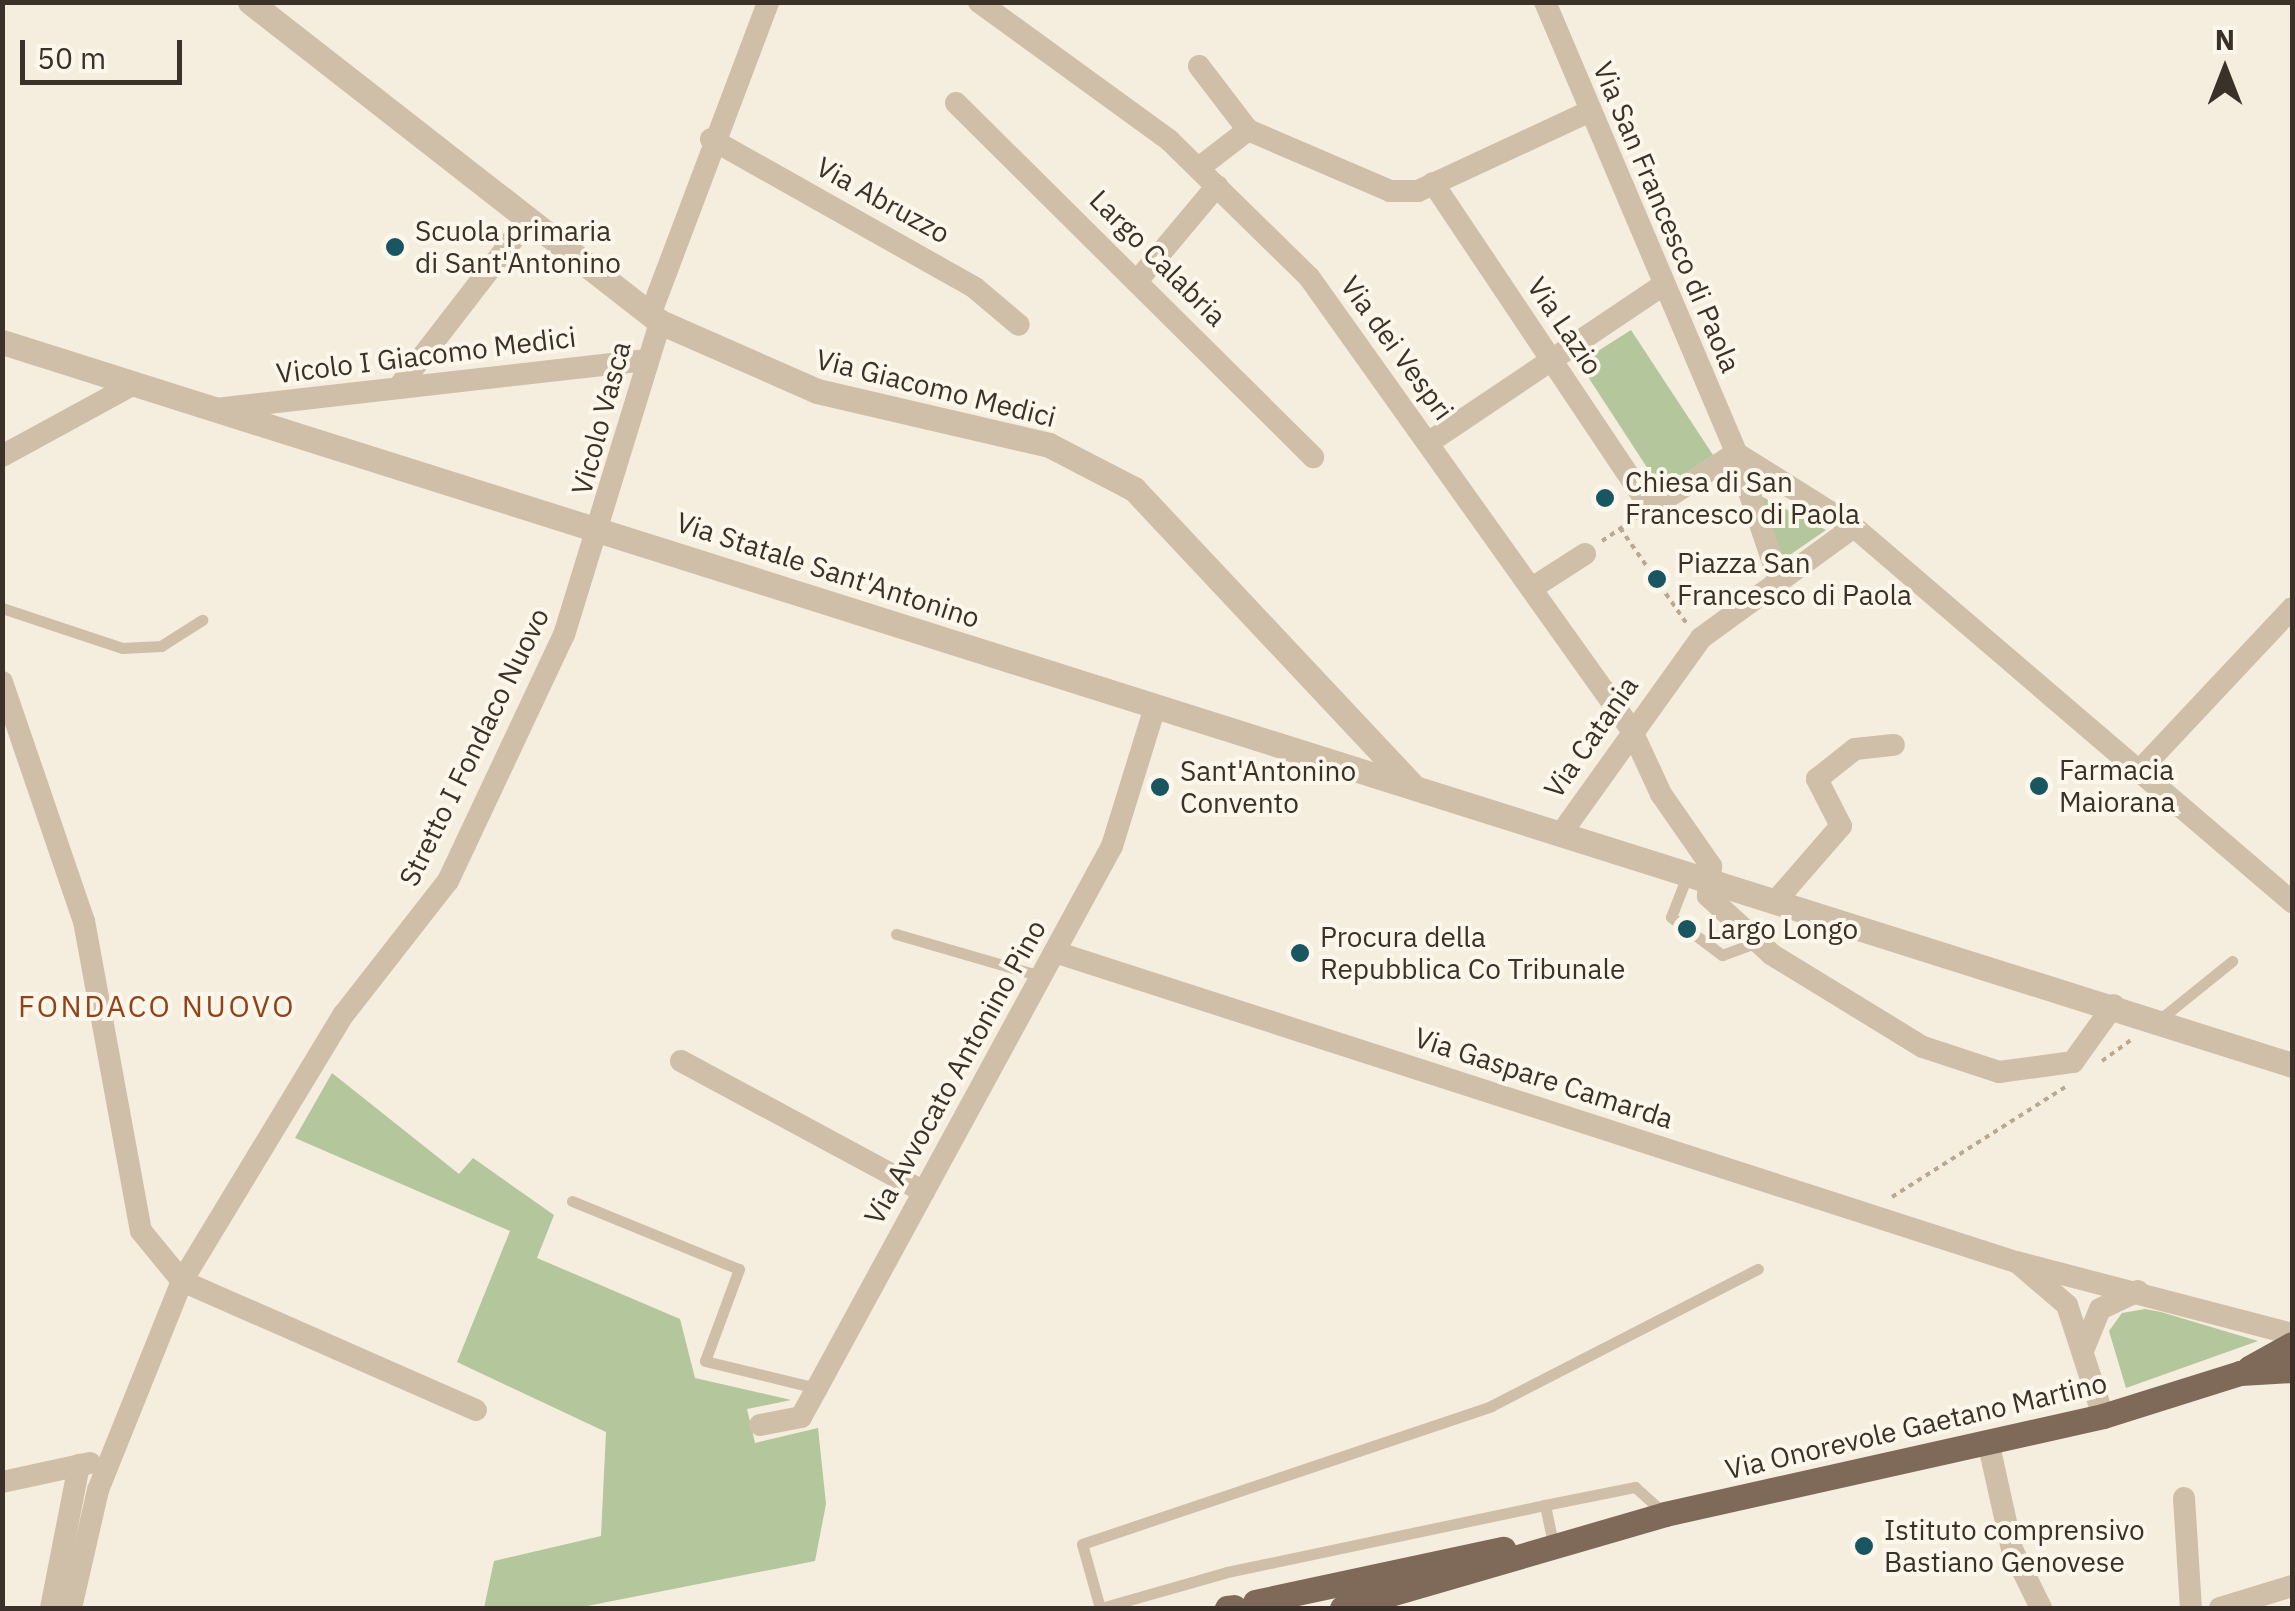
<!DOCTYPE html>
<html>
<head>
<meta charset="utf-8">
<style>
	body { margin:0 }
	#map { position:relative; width:2295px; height:1611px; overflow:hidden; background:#f5edde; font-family:"IBM Plex Sans",sans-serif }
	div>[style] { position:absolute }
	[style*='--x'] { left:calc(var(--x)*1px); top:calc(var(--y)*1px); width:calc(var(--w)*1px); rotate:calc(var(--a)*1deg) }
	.green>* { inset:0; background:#b3c69c }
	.path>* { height:4px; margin-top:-2px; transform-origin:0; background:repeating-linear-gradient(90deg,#bba892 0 5px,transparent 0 10px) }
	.service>* { height:11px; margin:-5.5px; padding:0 5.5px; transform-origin:5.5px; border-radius:5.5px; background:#cfbea8 }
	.minor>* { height:22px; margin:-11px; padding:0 11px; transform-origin:11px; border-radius:11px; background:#cfbea8 }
	.tertiary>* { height:25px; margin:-12.5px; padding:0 12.5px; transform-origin:12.5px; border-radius:12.5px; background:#cfbea8 }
	.primary>* { height:25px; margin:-12.5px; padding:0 12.5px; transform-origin:12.5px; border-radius:12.5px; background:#7f6959 }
	.dots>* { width:28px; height:28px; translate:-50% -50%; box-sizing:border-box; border:5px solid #fcf6eb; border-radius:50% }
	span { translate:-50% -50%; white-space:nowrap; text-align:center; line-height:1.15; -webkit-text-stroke:8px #fcf6eb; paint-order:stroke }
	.street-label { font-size:28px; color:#3b3129 }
	.poi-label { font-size:28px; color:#3b3129 }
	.left { translate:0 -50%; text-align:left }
	.neighbourhood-label { font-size:30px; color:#934319; letter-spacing:2.5px }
	.frame { position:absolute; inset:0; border:5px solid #3b3129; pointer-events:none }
	.north { position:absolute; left:2175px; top:20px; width:100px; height:100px; -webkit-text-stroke:8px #fcf6eb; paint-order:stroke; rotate:0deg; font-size:28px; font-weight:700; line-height:40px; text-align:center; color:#3b3129 }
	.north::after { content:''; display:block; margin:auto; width:35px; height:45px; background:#3b3129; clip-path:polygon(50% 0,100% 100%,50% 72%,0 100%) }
	.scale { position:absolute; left:20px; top:40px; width:162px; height:45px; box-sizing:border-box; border:5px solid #3b3129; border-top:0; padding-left:12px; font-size:30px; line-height:35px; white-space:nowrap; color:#3b3129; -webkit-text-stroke:8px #fcf6eb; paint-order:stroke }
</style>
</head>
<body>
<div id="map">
	<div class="green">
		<i style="clip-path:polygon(1631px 330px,1713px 455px,1661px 489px,1579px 363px)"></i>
		<i style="clip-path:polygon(1751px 491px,1826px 530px,1784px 559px)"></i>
		<i style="clip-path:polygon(332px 1073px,459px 1174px,473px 1158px,554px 1215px,537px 1258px,680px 1319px,695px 1378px,791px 1400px,747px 1409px,755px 1443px,818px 1428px,826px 1504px,815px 1561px,577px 1608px,484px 1608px,494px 1561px,601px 1536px,606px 1432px,457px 1362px,510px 1231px,295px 1138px)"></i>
		<i style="clip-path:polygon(2145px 1309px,2161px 1312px,2258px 1341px,2126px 1388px,2109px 1331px,2122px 1313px)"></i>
	</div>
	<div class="path">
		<i style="--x:1620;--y:528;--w:117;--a:55.1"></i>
		<i style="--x:1602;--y:541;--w:41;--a:-34.1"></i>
		<i style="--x:2102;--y:1061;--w:36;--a:-36"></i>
		<i style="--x:1892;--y:1197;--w:205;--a:-32.4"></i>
	</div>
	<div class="service">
		<i style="--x:2;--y:608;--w:126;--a:18.4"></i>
		<i style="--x:122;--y:648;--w:39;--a:-3"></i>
		<i style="--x:161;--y:646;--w:49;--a:-32.4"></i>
		<i style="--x:1687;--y:876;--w:44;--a:111.3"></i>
		<i style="--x:1671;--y:917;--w:64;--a:36.7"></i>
		<i style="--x:1722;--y:955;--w:38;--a:-20"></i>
		<i style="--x:896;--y:934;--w:151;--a:16.2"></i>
		<i style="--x:2159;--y:1020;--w:94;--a:-38.9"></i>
		<i style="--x:572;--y:1201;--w:180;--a:22.2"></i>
		<i style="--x:739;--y:1269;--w:98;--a:110.3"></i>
		<i style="--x:705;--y:1361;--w:115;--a:13.6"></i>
		<i style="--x:1553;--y:1543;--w:39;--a:-102"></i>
		<i style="--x:1545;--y:1505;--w:92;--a:-11.3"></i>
		<i style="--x:1635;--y:1487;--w:40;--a:42"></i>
		<i style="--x:1100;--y:1608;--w:66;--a:-105.7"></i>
		<i style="--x:1082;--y:1544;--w:432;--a:-18.6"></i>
		<i style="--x:1491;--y:1406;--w:300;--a:-27.2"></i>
		<i style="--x:1101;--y:1608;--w:131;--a:-15.9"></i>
		<i style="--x:1227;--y:1572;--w:325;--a:-11.9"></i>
	</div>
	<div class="minor">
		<i style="--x:979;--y:2;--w:236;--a:36"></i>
		<i style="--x:1170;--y:141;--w:194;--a:44.4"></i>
		<i style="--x:1309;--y:277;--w:555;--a:54.53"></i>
		<i style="--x:1631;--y:729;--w:72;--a:65.2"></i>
		<i style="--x:1661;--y:794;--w:88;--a:55.2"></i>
		<i style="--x:1711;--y:866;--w:30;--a:96"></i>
		<i style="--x:1708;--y:896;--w:86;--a:42.6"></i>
		<i style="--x:1771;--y:954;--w:178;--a:31.5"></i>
		<i style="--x:1923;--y:1047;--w:80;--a:18.2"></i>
		<i style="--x:1999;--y:1072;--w:75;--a:-7.7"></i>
		<i style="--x:2073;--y:1062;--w:70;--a:-54.3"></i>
		<i style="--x:1545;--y:2;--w:490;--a:67"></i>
		<i style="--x:1736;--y:453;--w:139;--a:32.1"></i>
		<i style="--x:1854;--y:527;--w:577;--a:40.57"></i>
		<i style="--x:1199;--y:66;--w:81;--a:52.6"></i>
		<i style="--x:956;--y:103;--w:503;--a:44.76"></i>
		<i style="--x:711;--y:139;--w:303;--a:29.4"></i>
		<i style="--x:975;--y:288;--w:57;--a:40.1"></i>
		<i style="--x:1200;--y:167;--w:61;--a:-37.6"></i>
		<i style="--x:1248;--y:130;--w:155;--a:23.2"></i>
		<i style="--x:1390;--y:191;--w:28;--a:0"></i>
		<i style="--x:1418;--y:191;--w:190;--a:-24.9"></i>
		<i style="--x:1433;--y:183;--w:383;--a:56.2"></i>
		<i style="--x:1138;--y:280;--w:123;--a:-50"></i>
		<i style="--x:650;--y:315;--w:335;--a:-69.3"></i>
		<i style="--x:398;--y:388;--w:212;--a:-52.3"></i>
		<i style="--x:216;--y:409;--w:431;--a:-6.5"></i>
		<i style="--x:1428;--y:443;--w:283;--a:-33.9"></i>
		<i style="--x:2;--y:456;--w:150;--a:-28.6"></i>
		<i style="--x:1665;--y:499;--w:85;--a:-32.9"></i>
		<i style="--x:1736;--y:453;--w:134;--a:71.3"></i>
		<i style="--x:1532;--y:588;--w:63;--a:-32.7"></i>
		<i style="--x:2;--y:682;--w:253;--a:71.1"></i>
		<i style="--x:84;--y:921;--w:315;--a:79.6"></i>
		<i style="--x:141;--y:1231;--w:65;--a:50.6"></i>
		<i style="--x:2140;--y:770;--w:222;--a:-46.8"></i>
		<i style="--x:1560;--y:835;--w:242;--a:-54.4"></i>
		<i style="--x:1701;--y:638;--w:189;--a:-36"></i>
		<i style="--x:1774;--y:903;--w:102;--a:-49"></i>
		<i style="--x:1841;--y:826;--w:53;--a:-117.1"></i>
		<i style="--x:1817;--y:779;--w:48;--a:-38.3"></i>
		<i style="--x:1855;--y:749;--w:39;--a:-6"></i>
		<i style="--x:1055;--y:952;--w:1010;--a:17.88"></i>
		<i style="--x:2016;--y:1262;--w:285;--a:14.6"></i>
		<i style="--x:681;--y:1061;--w:276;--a:28.3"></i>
		<i style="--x:2019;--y:1264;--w:63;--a:40.5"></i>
		<i style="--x:2067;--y:1305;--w:117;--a:72"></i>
		<i style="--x:182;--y:1281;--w:321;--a:23.7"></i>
		<i style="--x:2084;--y:1348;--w:42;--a:-67.7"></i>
		<i style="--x:2100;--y:1309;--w:42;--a:-25.3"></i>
		<i style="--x:760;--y:1425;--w:42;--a:-11"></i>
		<i style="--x:801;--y:1417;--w:33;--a:-61"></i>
		<i style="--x:817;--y:1388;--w:617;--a:-61.44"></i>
		<i style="--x:1112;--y:846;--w:145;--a:-72.8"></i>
		<i style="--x:1988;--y:1441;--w:111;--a:77.5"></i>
		<i style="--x:2012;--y:1549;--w:66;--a:63.8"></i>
		<i style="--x:2;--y:1482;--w:90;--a:-12.2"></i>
		<i style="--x:2184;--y:1498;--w:110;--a:86.4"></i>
		<i style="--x:51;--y:1608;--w:146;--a:-78.9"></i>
		<i style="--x:71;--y:1608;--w:121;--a:-77.1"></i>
		<i style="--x:98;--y:1490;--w:225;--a:-68.1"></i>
		<i style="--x:182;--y:1281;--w:312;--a:-58.8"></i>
		<i style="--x:344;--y:1014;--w:169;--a:-52"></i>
		<i style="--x:448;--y:881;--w:272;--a:-64.8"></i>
		<i style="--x:564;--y:635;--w:327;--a:-72.9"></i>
		<i style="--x:2220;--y:1608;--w:75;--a:-17"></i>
	</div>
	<div class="tertiary">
		<i style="--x:250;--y:2;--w:520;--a:37.97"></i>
		<i style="--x:660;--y:322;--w:171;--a:23.7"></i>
		<i style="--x:817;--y:391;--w:238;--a:13.1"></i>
		<i style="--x:1049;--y:445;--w:96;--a:27.4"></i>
		<i style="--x:1134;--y:489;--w:406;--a:46.8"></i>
		<i style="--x:2;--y:342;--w:2401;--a:17.52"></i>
	</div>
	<div class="primary">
		<i style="--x:2249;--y:1368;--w:49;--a:-29.2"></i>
		<i style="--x:1255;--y:1602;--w:254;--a:-12.1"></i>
		<i style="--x:1227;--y:1608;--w:7;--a:-8"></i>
		<i style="--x:1342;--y:1608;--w:336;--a:-16.2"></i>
		<i style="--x:1665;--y:1514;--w:449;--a:-12.6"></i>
		<i style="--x:2103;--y:1416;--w:144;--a:-17.4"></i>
		<i style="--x:2240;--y:1373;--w:52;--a:-3.3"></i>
	</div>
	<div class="dots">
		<i style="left:395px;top:247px;background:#1a5562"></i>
		<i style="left:1605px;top:498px;background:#1a5562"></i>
		<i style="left:1657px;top:579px;background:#1a5562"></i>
		<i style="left:2039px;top:786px;background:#1a5562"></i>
		<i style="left:1160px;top:787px;background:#1a5562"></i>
		<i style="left:1687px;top:929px;background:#1a5562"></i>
		<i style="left:1300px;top:953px;background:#1a5562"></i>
		<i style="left:1864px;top:1546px;background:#1a5562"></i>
	</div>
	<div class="street-label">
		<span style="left:883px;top:200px;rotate:29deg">Via Abruzzo</span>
		<span style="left:1667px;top:217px;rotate:67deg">Via San Francesco di Paola</span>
		<span style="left:1158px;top:258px;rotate:45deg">Largo Calabria</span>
		<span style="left:1565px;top:326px;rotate:56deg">Via Lazio</span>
		<span style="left:1397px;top:348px;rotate:54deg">Via dei Vespri</span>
		<span style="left:426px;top:355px;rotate:-7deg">Vicolo I Giacomo Medici</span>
		<span style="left:936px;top:388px;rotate:14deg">Via Giacomo Medici</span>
		<span style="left:601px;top:418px;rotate:-75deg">Vicolo Vasca</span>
		<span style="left:828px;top:570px;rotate:18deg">Via Statale Sant'Antonino</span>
		<span style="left:1591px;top:737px;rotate:-55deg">Via Catania</span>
		<span style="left:474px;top:747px;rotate:-64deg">Stretto I Fondaco Nuovo</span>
		<span style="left:955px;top:1072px;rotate:-61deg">Via Avvocato Antonino Pino</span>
		<span style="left:1544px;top:1078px;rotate:18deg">Via Gaspare Camarda</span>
		<span style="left:1916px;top:1426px;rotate:-13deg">Via Onorevole Gaetano Martino</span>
	</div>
	<div class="poi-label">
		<span class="left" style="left:415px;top:247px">Scuola primaria<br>di Sant'Antonino</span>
		<span class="left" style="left:1625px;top:498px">Chiesa di San<br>Francesco di Paola</span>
		<span class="left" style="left:1677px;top:579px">Piazza San<br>Francesco di Paola</span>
		<span class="left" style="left:2059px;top:786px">Farmacia<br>Maiorana</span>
		<span class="left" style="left:1180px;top:787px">Sant'Antonino<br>Convento</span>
		<span class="left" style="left:1707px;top:929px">Largo Longo</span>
		<span class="left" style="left:1320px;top:953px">Procura della<br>Repubblica Co Tribunale</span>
		<span class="left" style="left:1884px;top:1546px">Istituto comprensivo<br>Bastiano Genovese</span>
	</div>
	<div class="neighbourhood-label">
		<span style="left:157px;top:1006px">FONDACO NUOVO</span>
	</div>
	<div class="frame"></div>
	<div class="north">N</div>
	<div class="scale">50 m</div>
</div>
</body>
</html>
